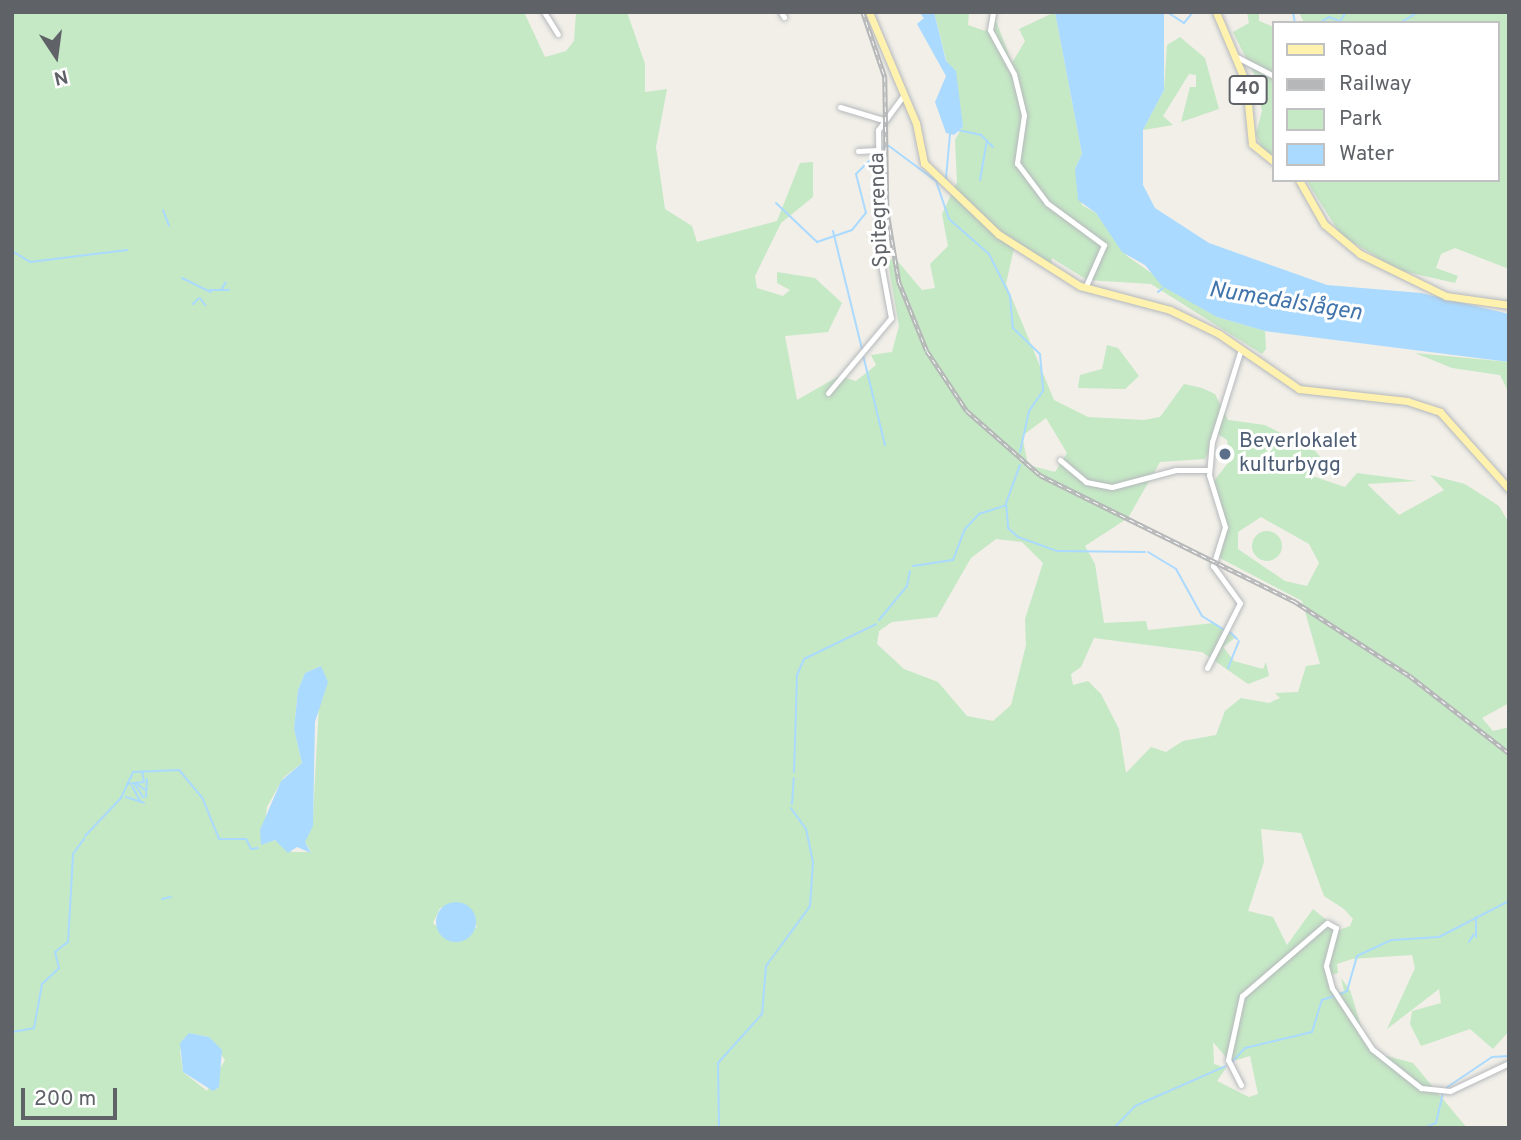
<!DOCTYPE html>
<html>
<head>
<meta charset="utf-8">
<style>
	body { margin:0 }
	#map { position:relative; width:1521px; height:1140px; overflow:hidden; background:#f1efe8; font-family:Overpass,sans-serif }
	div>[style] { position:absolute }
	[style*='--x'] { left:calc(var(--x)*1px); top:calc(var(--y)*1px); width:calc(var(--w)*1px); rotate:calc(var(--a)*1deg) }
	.green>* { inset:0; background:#c5e8c5 }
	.round { border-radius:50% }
	.water>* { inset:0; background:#aadaff }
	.stream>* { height:2px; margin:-1px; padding:0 1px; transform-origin:1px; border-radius:1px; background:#aadaff }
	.roads { filter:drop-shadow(0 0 2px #b5b8bc) drop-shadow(0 0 2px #b5b8bc) }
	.minor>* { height:5px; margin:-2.5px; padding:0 2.5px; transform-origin:2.5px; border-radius:2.5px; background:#fff }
	.major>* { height:7px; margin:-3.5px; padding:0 3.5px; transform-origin:3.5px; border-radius:3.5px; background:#fff2af }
	.rail>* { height:4.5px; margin-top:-2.25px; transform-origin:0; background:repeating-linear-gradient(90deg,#fff 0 5px,#b6b7b8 0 10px); box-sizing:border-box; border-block:2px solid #b6b7b8 }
	.dots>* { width:19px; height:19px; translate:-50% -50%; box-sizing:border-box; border:4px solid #fff; border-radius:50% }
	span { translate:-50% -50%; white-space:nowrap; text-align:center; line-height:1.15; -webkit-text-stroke:6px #fff; paint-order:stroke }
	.shield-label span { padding:2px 5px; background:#fff; border:2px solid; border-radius:5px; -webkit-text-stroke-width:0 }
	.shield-label { font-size:19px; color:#5f6368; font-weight:700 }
	.street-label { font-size:21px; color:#5f6368 }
	.service-label { font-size:21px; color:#4e5e75 }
	.left { translate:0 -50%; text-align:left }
	.water-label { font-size:23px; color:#4174aa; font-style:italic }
	.frame { position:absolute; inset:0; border:14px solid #5f6368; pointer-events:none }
	.legend { position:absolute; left:1272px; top:21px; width:228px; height:161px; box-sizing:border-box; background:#fff; border:2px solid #bfc1c3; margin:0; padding:9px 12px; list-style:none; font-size:21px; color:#5f6368 }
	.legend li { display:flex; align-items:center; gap:14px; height:35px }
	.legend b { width:35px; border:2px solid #bfc1c3 }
	.north { position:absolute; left:21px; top:21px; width:70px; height:70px; -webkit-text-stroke:5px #fff; paint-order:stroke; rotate:167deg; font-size:19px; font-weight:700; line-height:28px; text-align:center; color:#5f6368 }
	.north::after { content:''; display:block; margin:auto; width:24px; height:32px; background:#5f6368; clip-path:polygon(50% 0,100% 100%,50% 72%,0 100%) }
	.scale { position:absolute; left:21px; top:1088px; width:96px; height:32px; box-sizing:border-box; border:4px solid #5f6368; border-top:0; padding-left:9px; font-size:21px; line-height:24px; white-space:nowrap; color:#5f6368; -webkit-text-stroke:5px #fff; paint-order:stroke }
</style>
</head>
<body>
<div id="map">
	<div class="green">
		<i style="clip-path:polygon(evenodd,12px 12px,524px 12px,545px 57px,566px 51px,574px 41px,576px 12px,627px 12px,645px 64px,645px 92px,667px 89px,656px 147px,665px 209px,692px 226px,697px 242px,777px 221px,800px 163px,813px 162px,813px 197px,781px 223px,755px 276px,757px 288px,783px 296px,790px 290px,777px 283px,777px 272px,815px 278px,842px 303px,828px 332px,785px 336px,797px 400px,839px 376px,856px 381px,876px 365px,871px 355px,892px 352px,899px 326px,888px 262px,894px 257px,922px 290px,935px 288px,930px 264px,948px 246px,942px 214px,957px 182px,955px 140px,963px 126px,934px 12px,969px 12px,968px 25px,985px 31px,996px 21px,1012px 63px,1025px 41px,1019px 29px,1055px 12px,1082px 154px,1075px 169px,1082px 205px,1096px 213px,1127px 256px,1181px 294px,1217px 317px,1265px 331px,1266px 349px,1262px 354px,1151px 284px,1087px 280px,1052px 258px,1051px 269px,1014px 248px,1006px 284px,1054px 400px,1088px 417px,1144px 420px,1160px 417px,1184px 384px,1202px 388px,1215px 394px,1228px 420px,1265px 425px,1315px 451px,1328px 465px,1307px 469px,1309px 475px,1345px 487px,1357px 473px,1417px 481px,1367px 484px,1399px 515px,1444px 490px,1430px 475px,1465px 484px,1499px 506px,1509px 523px,1509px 703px,1482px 718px,1493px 731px,1509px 727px,1509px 1031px,1493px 1049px,1470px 1029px,1421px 1046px,1410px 1024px,1412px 1011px,1441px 1003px,1439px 989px,1387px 1029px,1415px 968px,1412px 955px,1352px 959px,1337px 964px,1338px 973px,1331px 975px,1335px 994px,1344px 991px,1341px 978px,1350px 990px,1365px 1039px,1383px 1055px,1413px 1063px,1467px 1128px,12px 1128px,12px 12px,1046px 418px,1067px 453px,1055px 472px,1028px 465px,1022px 436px,1046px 418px,12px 12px,1218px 434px,1227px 440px,1231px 459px,1211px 485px,1224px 521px,1216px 556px,1302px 601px,1320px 664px,1306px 666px,1298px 692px,1275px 693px,1280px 698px,1269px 703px,1241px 698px,1225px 711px,1216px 735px,1183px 741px,1166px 752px,1151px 747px,1126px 773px,1119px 729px,1101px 694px,1088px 681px,1073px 685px,1071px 674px,1081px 667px,1094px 638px,1202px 652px,1248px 684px,1269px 676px,1266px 662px,1263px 669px,1234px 661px,1223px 647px,1236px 637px,1214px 623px,1148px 630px,1146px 621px,1104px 623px,1095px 564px,1085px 546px,1128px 518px,1160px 462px,1205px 459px,1218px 434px,12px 12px,1261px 517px,1309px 544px,1319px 563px,1307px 586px,1285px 581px,1238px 549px,1238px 532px,1261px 517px,12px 12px,996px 539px,1022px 542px,1043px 563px,1025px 619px,1026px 645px,1011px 705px,993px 721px,967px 716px,938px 682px,904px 669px,877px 644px,879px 631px,892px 622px,937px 617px,971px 558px,996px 539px,12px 12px,321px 666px,313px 816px,305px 842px,311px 852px,292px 852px,275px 840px,262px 844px,267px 807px,283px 778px,302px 763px,294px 729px,298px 690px,305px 673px,321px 666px,12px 12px,1261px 829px,1301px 833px,1324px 896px,1344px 909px,1353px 919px,1350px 926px,1339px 930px,1313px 909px,1287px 945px,1273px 917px,1248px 911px,1264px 862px,1261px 829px,12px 12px,455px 905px,466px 905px,477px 927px,452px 940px,433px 923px,440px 908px,455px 905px,12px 12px,189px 1033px,209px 1037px,225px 1060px,207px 1091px,183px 1072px,180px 1051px,189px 1033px,12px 12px,1213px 1042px,1230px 1062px,1250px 1056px,1258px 1094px,1249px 1097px,1217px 1081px,1226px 1068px,1214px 1064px,1213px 1042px)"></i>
		<i style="clip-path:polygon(1247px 12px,1259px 12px,1259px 21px,1274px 27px,1274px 156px,1262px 150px,1256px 134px,1262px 111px,1254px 74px,1233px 32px,1249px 23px)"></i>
		<i style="clip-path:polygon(1299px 12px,1509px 12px,1509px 269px,1455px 248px,1441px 254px,1436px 268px,1458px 276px,1455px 283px,1398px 270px,1341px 235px,1306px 180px,1498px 180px,1498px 23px,1304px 23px)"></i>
		<i style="clip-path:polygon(1180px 37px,1205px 58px,1219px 109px,1181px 122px,1190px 87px,1196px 87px,1196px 75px,1189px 74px,1163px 116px,1173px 125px,1143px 130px,1164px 90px,1167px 45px)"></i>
		<i style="clip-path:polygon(1107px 345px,1118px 348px,1139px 376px,1125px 389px,1078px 388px,1080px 375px,1102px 369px)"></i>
		<i style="clip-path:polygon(1415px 353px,1509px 362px,1509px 393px,1500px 375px,1452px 368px)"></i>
		<i class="round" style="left:1252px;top:531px;width:30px;height:30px"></i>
	</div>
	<div class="water">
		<i style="clip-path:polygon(919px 12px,934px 12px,946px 61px,956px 71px,963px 127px,954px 135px,946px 133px,935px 102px,946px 76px,917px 24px,924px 18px)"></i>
		<i style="clip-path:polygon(1055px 12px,1164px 12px,1164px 90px,1143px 130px,1143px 185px,1155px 208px,1209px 243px,1327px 285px,1421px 293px,1509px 314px,1509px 362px,1265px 331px,1217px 317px,1162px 286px,1145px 265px,1122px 252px,1096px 213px,1078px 200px,1075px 169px,1082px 154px)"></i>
		<i style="clip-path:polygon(321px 666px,328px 682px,315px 722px,313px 826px,305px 842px,311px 853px,297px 847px,288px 853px,275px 840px,261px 845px,260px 830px,281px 781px,302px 763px,294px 729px,298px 690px,305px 673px)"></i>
		<i class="round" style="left:436px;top:902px;width:40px;height:40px"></i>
		<i style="clip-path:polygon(189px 1033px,209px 1037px,222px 1050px,219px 1087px,213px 1091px,183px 1072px,180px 1043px)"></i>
	</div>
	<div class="stream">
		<i style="--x:1167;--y:12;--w:20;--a:33"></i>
		<i style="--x:1184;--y:23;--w:14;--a:-51"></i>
		<i style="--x:1293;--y:12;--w:11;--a:80"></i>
		<i style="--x:1319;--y:23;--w:12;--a:-31"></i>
		<i style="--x:1329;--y:17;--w:12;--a:20"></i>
		<i style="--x:1340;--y:21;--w:11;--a:-56"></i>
		<i style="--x:1400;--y:23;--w:21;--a:-31"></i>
		<i style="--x:958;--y:130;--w:24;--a:12"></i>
		<i style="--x:981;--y:135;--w:17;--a:45"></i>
		<i style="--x:881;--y:148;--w:8;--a:-14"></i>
		<i style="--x:889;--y:146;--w:59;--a:36.7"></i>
		<i style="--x:936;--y:181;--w:40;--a:71.1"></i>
		<i style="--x:949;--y:219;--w:53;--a:41.2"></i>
		<i style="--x:989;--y:254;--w:47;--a:63.4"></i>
		<i style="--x:1010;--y:296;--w:32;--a:85"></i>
		<i style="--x:1013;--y:328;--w:37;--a:44"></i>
		<i style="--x:1040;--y:354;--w:37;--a:85"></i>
		<i style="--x:1043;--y:391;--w:24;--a:125"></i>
		<i style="--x:1029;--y:411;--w:42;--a:102.4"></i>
		<i style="--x:946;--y:178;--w:44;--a:-84.8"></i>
		<i style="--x:980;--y:180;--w:40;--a:-80"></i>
		<i style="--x:776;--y:203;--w:57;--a:43.6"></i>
		<i style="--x:817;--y:242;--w:37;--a:-19"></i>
		<i style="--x:852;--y:230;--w:22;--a:-51"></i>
		<i style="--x:866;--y:213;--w:40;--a:-104.4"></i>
		<i style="--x:856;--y:174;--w:27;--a:-45"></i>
		<i style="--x:163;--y:210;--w:17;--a:69"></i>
		<i style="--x:833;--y:231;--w:122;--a:76.2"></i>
		<i style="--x:12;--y:251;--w:21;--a:31"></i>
		<i style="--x:30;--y:262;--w:98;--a:-7.1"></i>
		<i style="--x:182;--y:278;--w:32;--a:26"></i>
		<i style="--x:210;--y:290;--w:19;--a:0"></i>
		<i style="--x:221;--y:290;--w:9;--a:-58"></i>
		<i style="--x:1158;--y:292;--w:6;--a:-39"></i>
		<i style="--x:200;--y:298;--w:9;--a:54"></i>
		<i style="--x:193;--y:304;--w:8;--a:-45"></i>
		<i style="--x:863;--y:355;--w:93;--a:76.3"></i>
		<i style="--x:1020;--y:465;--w:40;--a:110.2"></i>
		<i style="--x:1006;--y:503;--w:25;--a:85"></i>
		<i style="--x:1008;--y:528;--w:13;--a:42"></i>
		<i style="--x:1018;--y:537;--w:41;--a:19.7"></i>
		<i style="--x:1057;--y:551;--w:88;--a:0.7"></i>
		<i style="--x:1148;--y:552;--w:33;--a:31"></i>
		<i style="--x:1176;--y:569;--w:54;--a:61"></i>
		<i style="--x:1202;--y:616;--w:31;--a:32"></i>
		<i style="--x:913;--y:566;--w:40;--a:-8.5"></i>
		<i style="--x:953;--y:560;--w:33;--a:-69"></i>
		<i style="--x:965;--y:529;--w:21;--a:-47"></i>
		<i style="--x:979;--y:514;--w:28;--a:-18"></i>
		<i style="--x:879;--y:620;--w:44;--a:-50.5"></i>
		<i style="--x:907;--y:586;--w:15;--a:-79"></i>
		<i style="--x:1230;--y:632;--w:10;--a:45"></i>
		<i style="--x:1228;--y:668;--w:29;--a:-68"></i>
		<i style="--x:794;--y:772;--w:97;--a:-88.2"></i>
		<i style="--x:797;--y:675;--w:17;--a:-66"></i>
		<i style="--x:804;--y:659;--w:80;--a:-25.9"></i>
		<i style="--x:134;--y:783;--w:17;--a:57"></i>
		<i style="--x:127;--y:784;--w:17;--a:-7"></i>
		<i style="--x:144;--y:782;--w:11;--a:-100"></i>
		<i style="--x:137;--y:784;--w:9;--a:36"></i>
		<i style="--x:132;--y:786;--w:17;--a:62"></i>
		<i style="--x:126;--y:797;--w:19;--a:18"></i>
		<i style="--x:146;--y:797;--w:18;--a:-87"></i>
		<i style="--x:792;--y:804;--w:26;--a:-86"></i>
		<i style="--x:85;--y:836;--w:52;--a:-46.5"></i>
		<i style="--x:121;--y:798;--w:29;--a:-65"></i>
		<i style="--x:133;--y:772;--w:46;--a:-2.5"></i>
		<i style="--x:179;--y:770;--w:35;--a:50"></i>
		<i style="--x:202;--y:797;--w:45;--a:68"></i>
		<i style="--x:219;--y:839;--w:27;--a:0"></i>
		<i style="--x:246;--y:839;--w:11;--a:63"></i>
		<i style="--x:251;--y:849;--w:7;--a:-8"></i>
		<i style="--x:162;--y:899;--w:9;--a:-13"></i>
		<i style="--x:1476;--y:917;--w:20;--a:90"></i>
		<i style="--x:1469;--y:942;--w:9;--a:-58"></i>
		<i style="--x:1340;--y:994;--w:8;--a:-23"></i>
		<i style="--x:1347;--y:991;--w:36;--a:-74"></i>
		<i style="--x:1357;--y:956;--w:38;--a:-25"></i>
		<i style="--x:1392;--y:940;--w:47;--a:-3.7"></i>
		<i style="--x:1439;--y:937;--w:79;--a:-27.2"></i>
		<i style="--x:12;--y:1032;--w:22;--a:-10"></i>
		<i style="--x:34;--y:1028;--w:45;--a:-79.7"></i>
		<i style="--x:42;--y:984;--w:23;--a:-43"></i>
		<i style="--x:59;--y:968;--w:16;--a:-104"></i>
		<i style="--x:55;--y:952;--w:16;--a:-38"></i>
		<i style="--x:68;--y:942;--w:88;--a:-86.7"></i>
		<i style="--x:73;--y:854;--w:19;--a:-54"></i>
		<i style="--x:1232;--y:1062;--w:19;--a:-47"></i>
		<i style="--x:1245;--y:1048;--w:69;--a:-13.4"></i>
		<i style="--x:1312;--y:1032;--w:34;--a:-73"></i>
		<i style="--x:1322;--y:1000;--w:13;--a:-18"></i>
		<i style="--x:1446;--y:1088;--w:55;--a:-34"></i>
		<i style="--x:1492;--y:1057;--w:17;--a:-3"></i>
		<i style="--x:719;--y:1128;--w:65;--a:-90.9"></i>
		<i style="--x:718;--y:1063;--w:66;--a:-48.1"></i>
		<i style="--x:762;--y:1014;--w:48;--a:-85.2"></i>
		<i style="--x:766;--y:966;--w:74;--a:-53.7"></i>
		<i style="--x:810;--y:906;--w:44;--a:-86.1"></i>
		<i style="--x:813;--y:862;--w:34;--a:-102"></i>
		<i style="--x:806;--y:829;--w:26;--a:-126"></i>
		<i style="--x:1114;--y:1128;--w:30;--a:-46"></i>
		<i style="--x:1135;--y:1106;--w:99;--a:-23.7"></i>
		<i style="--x:1424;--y:1128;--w:13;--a:-23"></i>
		<i style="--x:1436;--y:1123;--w:32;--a:-77"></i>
	</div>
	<div class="roads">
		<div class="minor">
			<i style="--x:544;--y:12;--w:26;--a:58"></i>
			<i style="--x:781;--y:12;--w:6;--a:59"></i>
			<i style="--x:993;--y:13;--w:17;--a:100"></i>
			<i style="--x:990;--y:30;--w:50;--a:61.4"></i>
			<i style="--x:1014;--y:74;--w:42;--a:76.3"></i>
			<i style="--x:1024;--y:115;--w:49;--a:98.3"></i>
			<i style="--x:1017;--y:163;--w:50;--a:53.1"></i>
			<i style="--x:1047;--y:203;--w:71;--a:36.4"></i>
			<i style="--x:1104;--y:245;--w:47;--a:113.8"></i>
			<i style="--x:1237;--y:57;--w:42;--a:27.2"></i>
			<i style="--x:840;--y:107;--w:45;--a:16.8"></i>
			<i style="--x:858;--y:151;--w:20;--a:-3"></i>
			<i style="--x:828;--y:393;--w:98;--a:-50"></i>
			<i style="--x:891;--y:318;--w:61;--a:-100.4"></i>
			<i style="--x:880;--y:258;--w:128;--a:-90.9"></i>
			<i style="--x:878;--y:130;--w:42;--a:-53.7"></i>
			<i style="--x:1060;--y:460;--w:34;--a:40"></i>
			<i style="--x:1086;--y:482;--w:26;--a:11"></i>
			<i style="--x:1112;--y:487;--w:66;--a:-14.9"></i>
			<i style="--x:1176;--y:470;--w:33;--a:0"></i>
			<i style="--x:1207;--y:668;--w:73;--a:-63.1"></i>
			<i style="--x:1240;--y:603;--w:46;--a:-126.1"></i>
			<i style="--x:1213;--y:566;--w:41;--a:-72.9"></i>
			<i style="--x:1225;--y:527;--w:54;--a:-107.1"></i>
			<i style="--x:1209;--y:475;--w:33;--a:-85"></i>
			<i style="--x:1212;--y:442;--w:97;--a:-72.7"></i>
			<i style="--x:1241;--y:1085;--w:28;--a:-117"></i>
			<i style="--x:1228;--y:1060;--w:66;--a:-77.7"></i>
			<i style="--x:1242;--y:996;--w:112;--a:-40.7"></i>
			<i style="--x:1327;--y:923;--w:10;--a:29"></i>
			<i style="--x:1336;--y:928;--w:39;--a:105"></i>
			<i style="--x:1326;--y:966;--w:23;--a:75"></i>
			<i style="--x:1332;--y:988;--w:73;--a:56.7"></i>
			<i style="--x:1372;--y:1049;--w:63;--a:38.5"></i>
			<i style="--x:1421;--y:1088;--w:29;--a:6"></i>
			<i style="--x:1450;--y:1091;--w:65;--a:-25.4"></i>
		</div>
		<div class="major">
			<i style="--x:869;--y:12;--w:121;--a:67.1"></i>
			<i style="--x:916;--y:123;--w:41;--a:78.7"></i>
			<i style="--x:924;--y:163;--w:103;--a:43.8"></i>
			<i style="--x:998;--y:234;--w:97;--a:32.4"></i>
			<i style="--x:1080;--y:286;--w:93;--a:14.9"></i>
			<i style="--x:1170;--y:310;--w:55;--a:26.1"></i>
			<i style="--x:1219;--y:334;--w:97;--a:34.5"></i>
			<i style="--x:1299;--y:389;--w:109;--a:6.3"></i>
			<i style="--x:1407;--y:401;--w:35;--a:18"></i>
			<i style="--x:1440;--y:412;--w:103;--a:48.1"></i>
			<i style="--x:1216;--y:12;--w:77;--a:67.1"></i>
			<i style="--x:1246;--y:83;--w:61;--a:84.4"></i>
			<i style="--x:1252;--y:144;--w:28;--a:39"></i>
			<i style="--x:1299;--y:180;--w:51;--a:60.4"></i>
			<i style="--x:1324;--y:224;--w:47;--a:39.8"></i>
			<i style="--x:1360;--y:254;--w:96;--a:26"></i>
			<i style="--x:1446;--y:296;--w:64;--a:8.1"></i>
		</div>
	</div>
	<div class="rail">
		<i style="--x:863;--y:12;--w:69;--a:71.3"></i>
		<i style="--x:885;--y:77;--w:133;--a:89.1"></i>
		<i style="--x:887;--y:210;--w:73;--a:80.5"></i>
		<i style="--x:899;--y:282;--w:74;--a:67.9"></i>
		<i style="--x:927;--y:351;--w:72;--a:56.3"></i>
		<i style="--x:967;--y:411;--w:97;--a:41.2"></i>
		<i style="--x:1040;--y:475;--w:284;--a:26.4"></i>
		<i style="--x:1294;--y:601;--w:138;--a:32.9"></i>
		<i style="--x:1410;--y:676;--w:125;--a:37.9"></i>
	</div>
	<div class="dots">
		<i style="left:1225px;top:454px;background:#5c6f8a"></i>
	</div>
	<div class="shield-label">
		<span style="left:1248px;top:90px">40</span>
	</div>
	<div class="street-label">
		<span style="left:880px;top:210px;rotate:-92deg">Spitegrenda</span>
	</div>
	<div class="service-label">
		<span class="left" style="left:1239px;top:454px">Beverlokalet<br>kulturbygg</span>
	</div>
	<div class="water-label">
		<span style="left:1285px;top:303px;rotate:9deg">Numedalslågen</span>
	</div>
	<div class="frame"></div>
	<ul class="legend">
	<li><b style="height:9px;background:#fff2af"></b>Road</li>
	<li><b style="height:9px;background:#b6b7b8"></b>Railway</li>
	<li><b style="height:19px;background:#c5e8c5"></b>Park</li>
	<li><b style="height:19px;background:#aadaff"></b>Water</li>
	</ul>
	<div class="north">N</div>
	<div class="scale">200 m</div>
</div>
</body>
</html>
